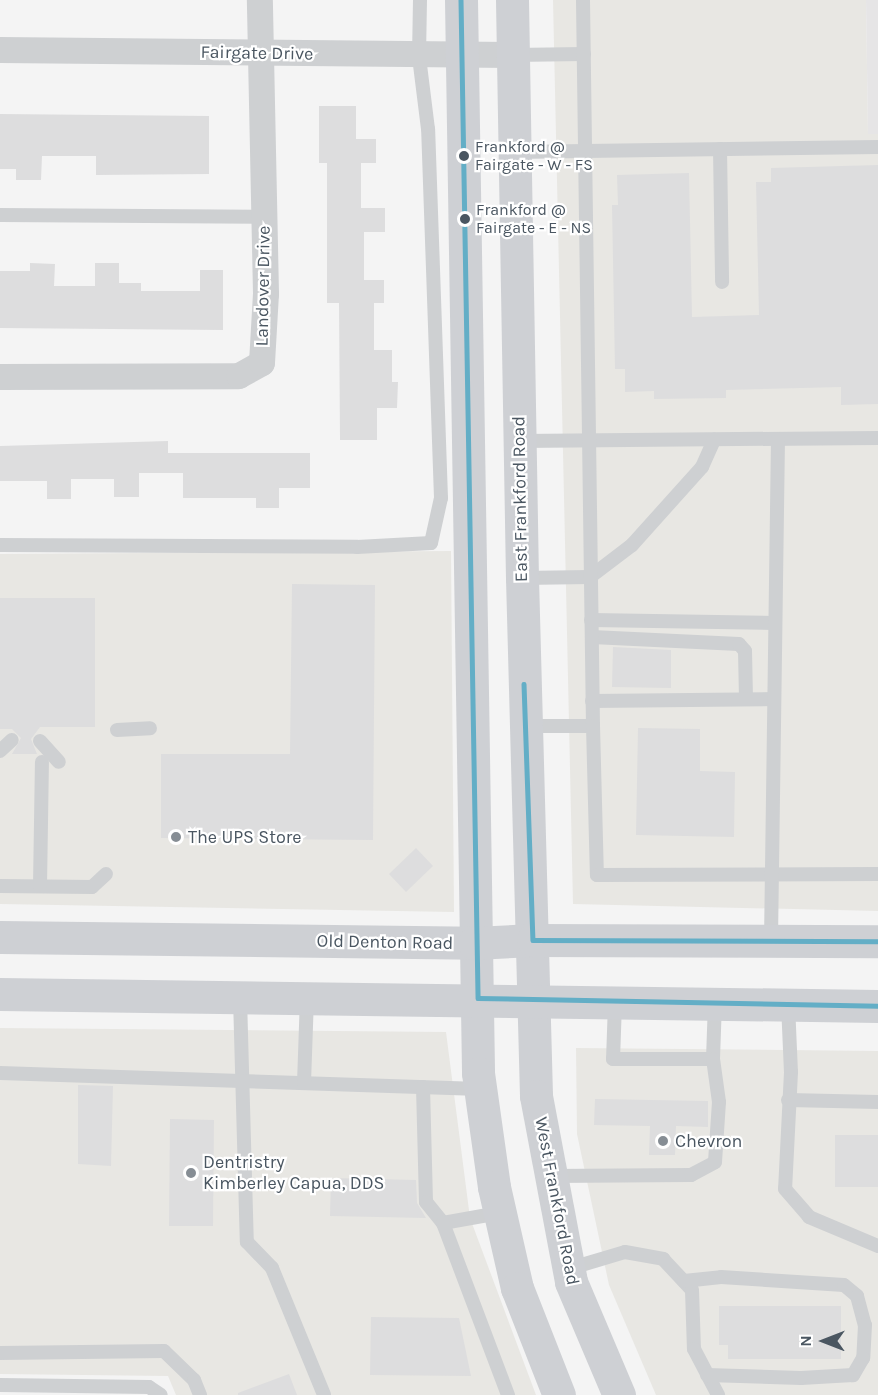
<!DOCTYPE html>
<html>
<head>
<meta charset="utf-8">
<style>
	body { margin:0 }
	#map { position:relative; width:878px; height:1395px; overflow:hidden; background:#f4f4f4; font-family:Karla,sans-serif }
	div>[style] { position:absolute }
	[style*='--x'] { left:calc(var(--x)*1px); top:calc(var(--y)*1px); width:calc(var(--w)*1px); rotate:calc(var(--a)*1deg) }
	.commercial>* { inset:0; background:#e8e7e3 }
	.education>* { inset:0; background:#e6e5e6 }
	.building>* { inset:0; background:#ddddde }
	.service>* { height:14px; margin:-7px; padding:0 7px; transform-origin:7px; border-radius:7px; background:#ced0d2 }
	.minor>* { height:26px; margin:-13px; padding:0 13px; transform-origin:13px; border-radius:13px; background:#ced0d2 }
	.secondary>* { height:33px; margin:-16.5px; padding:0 16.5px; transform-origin:16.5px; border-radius:16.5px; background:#ced0d4 }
	.bus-1>* { height:4.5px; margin:-2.25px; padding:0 2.25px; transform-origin:2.25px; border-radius:2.25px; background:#63aec6 }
	.dots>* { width:16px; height:16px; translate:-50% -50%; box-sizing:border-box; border:3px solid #fff; border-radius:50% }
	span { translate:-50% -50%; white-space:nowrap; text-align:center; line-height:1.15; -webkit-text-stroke:4.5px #fff; paint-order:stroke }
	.bus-label { font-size:16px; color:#4a5661 }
	.left { translate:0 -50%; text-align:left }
	.street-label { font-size:18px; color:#4a5661 }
	.poi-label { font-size:18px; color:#4a5661 }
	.north { position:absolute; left:794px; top:1311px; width:60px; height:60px; -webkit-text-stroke:4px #fff; paint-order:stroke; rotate:270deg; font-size:16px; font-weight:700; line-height:24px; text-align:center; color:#4a5661 }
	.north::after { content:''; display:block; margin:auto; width:21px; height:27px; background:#4a5661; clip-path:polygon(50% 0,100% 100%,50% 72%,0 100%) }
</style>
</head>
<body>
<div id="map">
	<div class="commercial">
		<i style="clip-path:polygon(553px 0,866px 0,868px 134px,878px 134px,878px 911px,573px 904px)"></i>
		<i style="clip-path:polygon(451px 551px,454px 912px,0 904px,0 554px)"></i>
		<i style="clip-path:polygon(0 1028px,446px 1032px,470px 1218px,536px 1395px,176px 1395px,168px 1376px,0 1374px)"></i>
		<i style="clip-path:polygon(576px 1048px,878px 1051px,878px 1395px,656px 1395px,609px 1285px,577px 1134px)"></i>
	</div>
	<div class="education">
		<i style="clip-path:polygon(866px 0,878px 0,878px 134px,868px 134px)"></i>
	</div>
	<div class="building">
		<i style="clip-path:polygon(319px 106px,356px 106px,356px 139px,376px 139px,376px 163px,361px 163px,361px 208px,385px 208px,385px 232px,364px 232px,364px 280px,384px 280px,384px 303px,374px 303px,374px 350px,392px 350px,392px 382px,398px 382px,397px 408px,377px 408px,377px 440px,340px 440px,339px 303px,327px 303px,327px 163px,319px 163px)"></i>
		<i style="clip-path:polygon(0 114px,209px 116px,209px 174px,96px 175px,96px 156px,42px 156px,41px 180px,16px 180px,16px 169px,0 169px)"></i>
		<i style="clip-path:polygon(878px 165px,878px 404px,841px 405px,841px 387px,726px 390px,726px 398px,654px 399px,654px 391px,625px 392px,625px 369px,615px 369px,612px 205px,618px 205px,617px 175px,689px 173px,692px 317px,759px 315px,756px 182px,771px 182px,771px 168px)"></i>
		<i style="clip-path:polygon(30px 263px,55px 264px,54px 286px,95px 286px,95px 263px,119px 263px,119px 283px,141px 283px,141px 291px,200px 291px,200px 270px,223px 270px,223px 330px,0 328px,0 271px,30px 271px)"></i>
		<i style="clip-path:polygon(168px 441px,168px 453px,310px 453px,310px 488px,279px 488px,279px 508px,256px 508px,256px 498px,183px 498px,183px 473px,139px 473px,139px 497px,114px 497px,114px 479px,71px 479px,71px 499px,47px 499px,47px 481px,0 481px,0 446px)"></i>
		<i style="clip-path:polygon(292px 584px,375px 585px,373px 840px,161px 838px,161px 754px,290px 754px)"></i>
		<i style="clip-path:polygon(0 598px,95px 598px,95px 727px,40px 727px,31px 739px,37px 754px,12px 754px,21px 738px,12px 729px,0 729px)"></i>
		<i style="clip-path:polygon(613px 647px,671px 650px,671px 688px,612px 687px)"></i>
		<i style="clip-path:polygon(638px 728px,700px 729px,700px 771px,735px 772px,734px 837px,636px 835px)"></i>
		<i style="clip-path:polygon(416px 848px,433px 866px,406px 892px,389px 874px)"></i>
		<i style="clip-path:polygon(78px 1085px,113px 1086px,111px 1166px,78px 1164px)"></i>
		<i style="clip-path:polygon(595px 1099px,708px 1101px,708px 1127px,676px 1126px,675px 1155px,649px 1155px,650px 1126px,594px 1125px)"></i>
		<i style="clip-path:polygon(170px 1119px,214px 1120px,213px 1226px,169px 1226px)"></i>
		<i style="clip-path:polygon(835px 1135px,878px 1135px,878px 1187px,835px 1187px)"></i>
		<i style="clip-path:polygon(331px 1178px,416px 1180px,417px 1203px,426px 1218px,330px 1216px)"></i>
		<i style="clip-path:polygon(719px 1306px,841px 1306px,841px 1359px,728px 1359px,728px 1345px,719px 1345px)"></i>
		<i style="clip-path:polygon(371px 1317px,459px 1318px,471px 1376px,370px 1375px)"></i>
		<i style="clip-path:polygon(289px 1374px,297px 1395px,238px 1395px,238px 1393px)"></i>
	</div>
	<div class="service">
		<i style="--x:513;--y:55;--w:71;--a:-0.8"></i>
		<i style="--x:720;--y:149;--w:133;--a:89.1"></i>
		<i style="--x:514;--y:152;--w:364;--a:-0.8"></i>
		<i style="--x:0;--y:215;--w:265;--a:0.4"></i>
		<i style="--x:520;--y:441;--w:358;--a:-0.5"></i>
		<i style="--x:0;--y:545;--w:357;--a:0.3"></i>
		<i style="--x:357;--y:547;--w:74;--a:-3.1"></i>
		<i style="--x:431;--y:543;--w:46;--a:-77.5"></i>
		<i style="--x:441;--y:498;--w:369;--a:-92"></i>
		<i style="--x:428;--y:129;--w:73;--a:-97.1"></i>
		<i style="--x:419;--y:57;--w:57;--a:-89"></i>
		<i style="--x:522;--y:578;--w:68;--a:-0.8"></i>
		<i style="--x:590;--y:577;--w:53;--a:-37.3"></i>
		<i style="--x:632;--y:545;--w:105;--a:-48.1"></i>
		<i style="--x:702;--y:467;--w:30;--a:-66"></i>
		<i style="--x:591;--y:620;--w:184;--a:0.9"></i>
		<i style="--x:592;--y:637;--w:147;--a:2.7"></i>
		<i style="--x:739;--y:644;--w:9;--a:49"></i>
		<i style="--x:745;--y:651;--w:48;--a:88.8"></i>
		<i style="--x:592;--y:701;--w:182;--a:-0.6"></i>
		<i style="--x:525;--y:726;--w:68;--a:0"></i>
		<i style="--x:593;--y:726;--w:726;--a:-90.79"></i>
		<i style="--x:593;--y:726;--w:149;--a:88.5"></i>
		<i style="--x:597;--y:875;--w:281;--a:-0.2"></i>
		<i style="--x:117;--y:730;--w:33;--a:-3"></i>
		<i style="--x:40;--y:741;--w:28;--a:48"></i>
		<i style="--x:0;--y:751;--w:16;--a:-43"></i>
		<i style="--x:0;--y:886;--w:92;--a:0.6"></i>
		<i style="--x:92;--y:887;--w:19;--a:-43"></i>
		<i style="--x:40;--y:886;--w:124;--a:-89.1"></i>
		<i style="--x:771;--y:940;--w:501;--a:-89.2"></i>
		<i style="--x:240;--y:998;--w:244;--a:88.4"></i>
		<i style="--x:247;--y:1242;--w:36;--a:46"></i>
		<i style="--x:272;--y:1268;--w:137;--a:67.7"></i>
		<i style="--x:615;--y:1003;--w:56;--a:92"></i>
		<i style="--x:613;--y:1059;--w:100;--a:0"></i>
		<i style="--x:713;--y:1059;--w:56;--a:-88"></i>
		<i style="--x:788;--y:1004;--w:68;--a:87.5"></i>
		<i style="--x:791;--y:1072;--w:117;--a:92.9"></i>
		<i style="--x:785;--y:1189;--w:37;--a:49"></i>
		<i style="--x:809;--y:1217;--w:75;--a:22.8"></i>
		<i style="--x:0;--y:1073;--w:480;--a:1.9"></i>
		<i style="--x:304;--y:1083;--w:85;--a:-88"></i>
		<i style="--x:423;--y:1087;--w:115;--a:88.5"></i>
		<i style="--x:426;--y:1202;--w:27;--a:51"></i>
		<i style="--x:443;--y:1223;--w:57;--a:-10.1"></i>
		<i style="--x:788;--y:1100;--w:90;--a:1.3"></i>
		<i style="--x:551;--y:1176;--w:140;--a:-0.4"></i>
		<i style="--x:691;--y:1175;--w:27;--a:-28"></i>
		<i style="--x:715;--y:1162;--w:60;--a:-86.2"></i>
		<i style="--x:719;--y:1102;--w:43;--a:-97.9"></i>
		<i style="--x:443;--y:1223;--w:184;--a:69.3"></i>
		<i style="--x:568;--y:1269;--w:59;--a:-16.6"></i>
		<i style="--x:625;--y:1252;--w:39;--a:10"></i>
		<i style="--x:663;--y:1259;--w:42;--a:46.9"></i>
		<i style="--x:692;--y:1290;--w:59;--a:88.1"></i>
		<i style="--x:694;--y:1349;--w:52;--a:62.4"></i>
		<i style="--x:684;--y:1281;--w:37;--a:-6"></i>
		<i style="--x:721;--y:1277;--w:123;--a:3.7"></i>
		<i style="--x:844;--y:1285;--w:17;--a:40"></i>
		<i style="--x:857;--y:1296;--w:30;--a:75"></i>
		<i style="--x:865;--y:1325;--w:33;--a:93"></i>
		<i style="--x:863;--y:1358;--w:20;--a:120"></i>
		<i style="--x:853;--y:1375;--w:52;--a:176.7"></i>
		<i style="--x:801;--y:1378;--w:94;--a:-178.2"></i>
		<i style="--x:0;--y:1353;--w:164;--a:-0.7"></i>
		<i style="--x:164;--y:1351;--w:42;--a:44"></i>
		<i style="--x:194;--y:1380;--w:16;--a:68"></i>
		<i style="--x:0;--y:1385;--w:149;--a:0.8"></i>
		<i style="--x:149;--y:1387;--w:14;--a:34"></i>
	</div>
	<div class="minor">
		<i style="--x:0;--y:50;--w:513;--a:0.56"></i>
		<i style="--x:0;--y:377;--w:239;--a:-0.2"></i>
		<i style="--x:239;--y:376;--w:26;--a:-29"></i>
		<i style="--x:262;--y:363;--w:69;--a:-86.7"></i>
		<i style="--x:266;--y:294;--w:294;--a:-91.2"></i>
	</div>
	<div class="secondary">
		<i style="--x:461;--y:0;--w:1073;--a:89.09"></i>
		<i style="--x:478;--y:1073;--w:115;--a:82"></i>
		<i style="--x:494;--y:1187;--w:104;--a:77.2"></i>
		<i style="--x:517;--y:1288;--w:115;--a:68.6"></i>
		<i style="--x:512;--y:0;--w:578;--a:89.01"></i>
		<i style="--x:522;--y:578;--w:518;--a:88.45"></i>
		<i style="--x:536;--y:1096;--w:189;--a:79.3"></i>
		<i style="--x:571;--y:1282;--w:123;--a:67"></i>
		<i style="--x:0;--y:937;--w:474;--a:0.7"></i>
		<i style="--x:474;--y:943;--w:59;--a:-2.9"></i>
		<i style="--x:533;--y:940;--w:345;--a:0.2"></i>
		<i style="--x:0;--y:994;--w:878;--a:0.78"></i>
	</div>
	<div class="bus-1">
		<i style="--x:461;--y:0;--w:998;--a:89.02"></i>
		<i style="--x:478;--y:998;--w:400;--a:1.1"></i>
		<i style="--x:524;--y:684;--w:256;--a:88"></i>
		<i style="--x:533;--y:940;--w:345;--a:0.2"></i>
	</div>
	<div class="dots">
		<i style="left:464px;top:156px;background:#4a5661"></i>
		<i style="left:465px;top:219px;background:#4a5661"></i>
		<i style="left:176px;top:837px;background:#868d94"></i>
		<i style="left:663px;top:1141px;background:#868d94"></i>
		<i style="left:191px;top:1173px;background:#868d94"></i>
	</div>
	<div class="bus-label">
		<span class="left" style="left:475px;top:156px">Frankford @<br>Fairgate - W - FS</span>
		<span class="left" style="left:476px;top:219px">Frankford @<br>Fairgate - E - NS</span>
	</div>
	<div class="street-label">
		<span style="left:257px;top:53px;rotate:1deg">Fairgate Drive</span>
		<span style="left:263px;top:286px;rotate:-89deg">Landover Drive</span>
		<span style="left:520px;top:499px;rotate:-91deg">East Frankford Road</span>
		<span style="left:385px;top:942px;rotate:1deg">Old Denton Road</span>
		<span style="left:557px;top:1201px;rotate:79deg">West Frankford Road</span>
	</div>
	<div class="poi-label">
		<span class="left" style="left:188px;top:837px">The UPS Store</span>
		<span class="left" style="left:675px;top:1141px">Chevron</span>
		<span class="left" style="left:203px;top:1173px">Dentristry<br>Kimberley Capua, DDS</span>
	</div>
	<div class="north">N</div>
</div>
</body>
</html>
